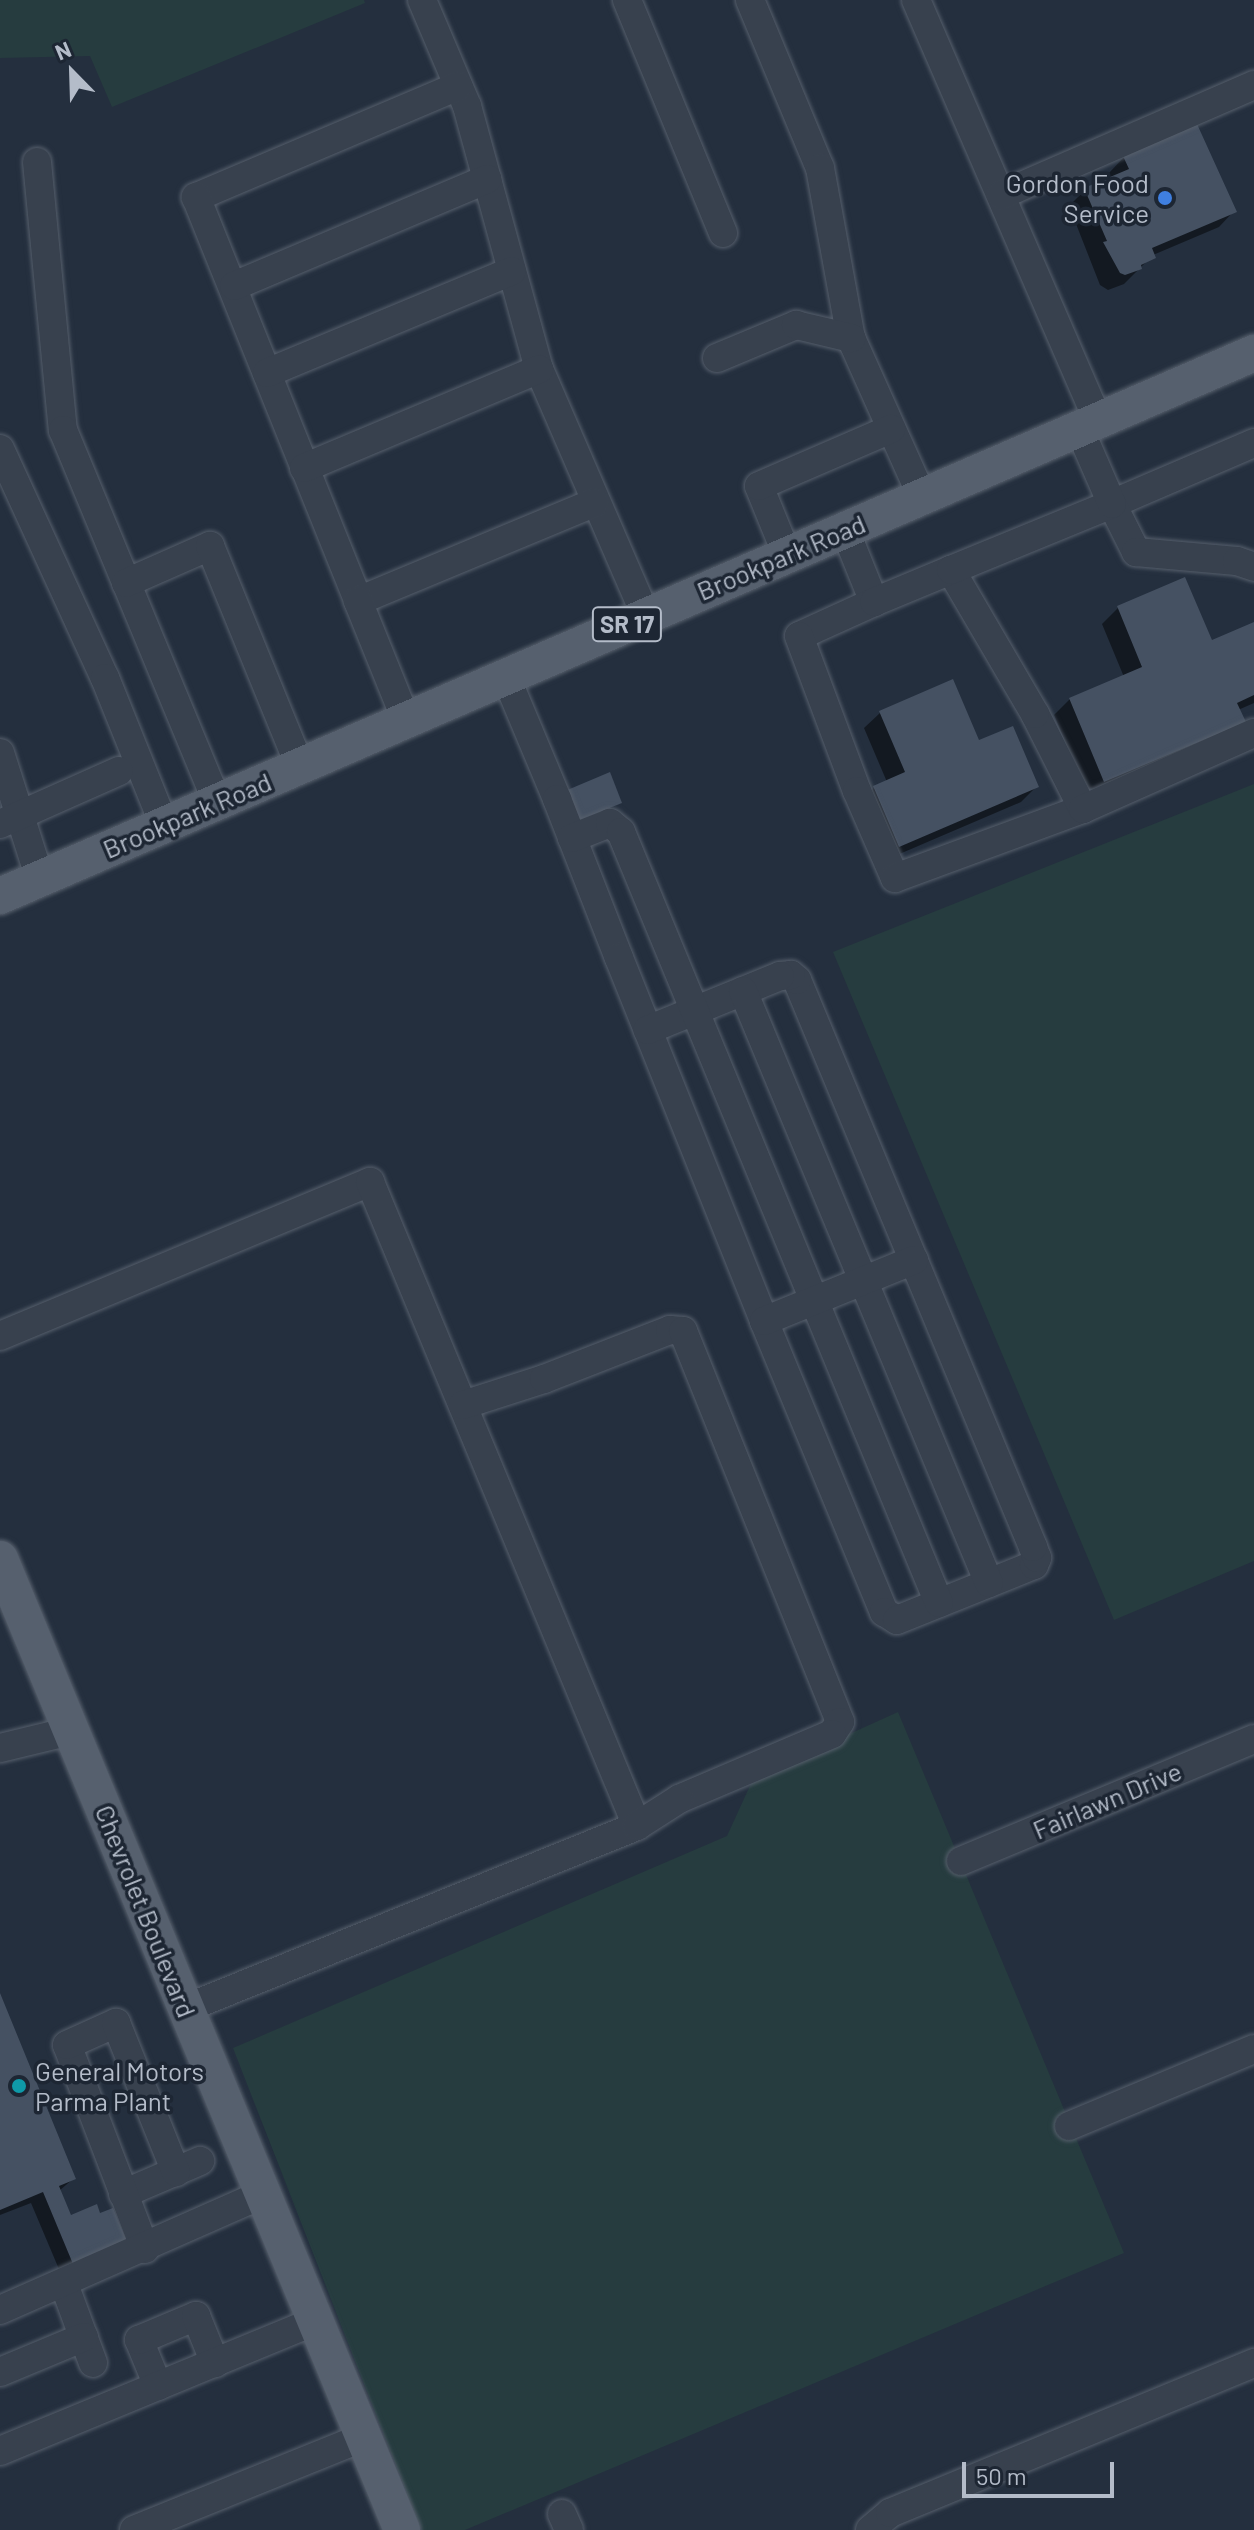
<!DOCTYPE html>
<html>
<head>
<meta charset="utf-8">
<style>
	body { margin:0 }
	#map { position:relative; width:1254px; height:2530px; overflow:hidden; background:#242f3e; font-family:Barlow,sans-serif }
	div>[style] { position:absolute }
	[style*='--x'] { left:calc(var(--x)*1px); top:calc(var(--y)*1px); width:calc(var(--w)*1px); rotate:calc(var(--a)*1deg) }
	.green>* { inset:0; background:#263c3f }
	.shadow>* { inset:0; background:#0007 }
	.building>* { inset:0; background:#455162 }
	.roads { filter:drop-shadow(0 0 2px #565f6c) drop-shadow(0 0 2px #565f6c) }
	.minor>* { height:28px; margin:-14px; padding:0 14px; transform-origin:14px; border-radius:14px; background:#38414e }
	.major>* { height:36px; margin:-18px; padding:0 18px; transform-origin:18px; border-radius:18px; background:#56606e }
	.dots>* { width:22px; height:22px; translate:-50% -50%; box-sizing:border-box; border:4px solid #1d2633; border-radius:50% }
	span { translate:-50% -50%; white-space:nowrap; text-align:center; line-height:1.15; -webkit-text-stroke:7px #1d2633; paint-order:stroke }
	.shield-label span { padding:2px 6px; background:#1d2633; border:2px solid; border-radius:6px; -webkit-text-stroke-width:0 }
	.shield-label { font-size:24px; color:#b4bcc9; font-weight:700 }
	.poi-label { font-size:26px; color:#b4bcc9 }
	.right { translate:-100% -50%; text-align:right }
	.left { translate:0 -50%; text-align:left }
	.street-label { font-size:26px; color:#b4bcc9 }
	.north { position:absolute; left:32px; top:32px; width:80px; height:80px; -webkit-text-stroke:6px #1d2633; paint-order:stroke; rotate:337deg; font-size:22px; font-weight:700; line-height:32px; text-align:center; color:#b4bcc9 }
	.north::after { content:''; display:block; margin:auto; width:28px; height:36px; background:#b4bcc9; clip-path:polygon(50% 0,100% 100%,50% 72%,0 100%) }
	.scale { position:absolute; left:962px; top:2462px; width:152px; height:36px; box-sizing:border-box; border:4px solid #b4bcc9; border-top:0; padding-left:10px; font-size:24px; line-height:28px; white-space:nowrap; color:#b4bcc9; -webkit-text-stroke:6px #1d2633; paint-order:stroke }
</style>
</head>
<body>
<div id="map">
	<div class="green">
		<i style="clip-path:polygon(0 0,364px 0,365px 3px,112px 107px,90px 56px,0 58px)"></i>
		<i style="clip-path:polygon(1254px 784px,1254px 1561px,1114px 1620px,833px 952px)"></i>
		<i style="clip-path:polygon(898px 1712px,1124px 2253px,465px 2530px,421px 2530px,233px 2048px,727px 1836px,754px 1777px)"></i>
	</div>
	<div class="shadow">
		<i style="clip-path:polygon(1124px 157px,1234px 211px,1219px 227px,1153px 255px,1124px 284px,1108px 290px,1100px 285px,1069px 206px,1085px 190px,1111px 178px,1109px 173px)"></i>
		<i style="clip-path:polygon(1184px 580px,1211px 642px,1254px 624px,1254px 703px,1238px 710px,1243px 722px,1088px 796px,1054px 715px,1070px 699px,1124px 677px,1102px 624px,1118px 608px)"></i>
		<i style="clip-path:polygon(880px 713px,1037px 786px,1021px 802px,883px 861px,858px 804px,874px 788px,887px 782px,864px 728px)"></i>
		<i style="clip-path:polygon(0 1998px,74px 2178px,59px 2191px,70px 2217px,99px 2216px,124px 2242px,61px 2274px,31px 2203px,0 2215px)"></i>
	</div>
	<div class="building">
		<i style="clip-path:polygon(1197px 124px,1237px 212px,1152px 248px,1156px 258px,1141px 265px,1142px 269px,1125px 275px,1120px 273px,1103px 242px,1107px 241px,1084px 188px,1129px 169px,1123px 156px)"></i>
		<i style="clip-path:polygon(1185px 577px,1212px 640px,1254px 622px,1254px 695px,1237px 703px,1246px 722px,1104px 782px,1069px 698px,1142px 667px,1117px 606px)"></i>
		<i style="clip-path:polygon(953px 679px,979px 740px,1013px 726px,1039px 787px,899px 847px,873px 786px,905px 772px,879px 711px)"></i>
		<i style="clip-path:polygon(610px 772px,622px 803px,577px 821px,565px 791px)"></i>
		<i style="clip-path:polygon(0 1993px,76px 2179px,59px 2186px,71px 2215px,97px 2204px,100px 2213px,113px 2208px,127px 2242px,73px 2264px,43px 2192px,0 2210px)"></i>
	</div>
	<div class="roads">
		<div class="minor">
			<i style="--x:422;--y:0;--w:115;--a:67"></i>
			<i style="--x:467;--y:106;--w:273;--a:74.7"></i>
			<i style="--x:539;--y:369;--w:269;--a:66.6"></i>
			<i style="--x:627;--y:0;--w:252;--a:67.6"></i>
			<i style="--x:750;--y:0;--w:182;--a:67.4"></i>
			<i style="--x:820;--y:168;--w:173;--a:79.7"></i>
			<i style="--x:851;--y:338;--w:174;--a:65.9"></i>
			<i style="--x:916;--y:0;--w:459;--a:66.6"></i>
			<i style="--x:458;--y:86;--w:285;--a:157"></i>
			<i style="--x:196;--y:197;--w:435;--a:68.1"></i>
			<i style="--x:358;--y:601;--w:256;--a:-22.6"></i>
			<i style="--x:37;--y:162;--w:269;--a:84.5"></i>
			<i style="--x:63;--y:430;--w:403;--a:67.5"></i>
			<i style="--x:1001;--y:195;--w:276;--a:-23.5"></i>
			<i style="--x:234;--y:286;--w:275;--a:-22.9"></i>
			<i style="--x:717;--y:358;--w:86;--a:-22.7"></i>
			<i style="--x:796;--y:325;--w:57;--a:13.3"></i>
			<i style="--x:267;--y:373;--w:265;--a:-22.6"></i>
			<i style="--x:1254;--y:443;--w:155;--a:156.8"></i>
			<i style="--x:1112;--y:504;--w:54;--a:63.4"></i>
			<i style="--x:1136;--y:552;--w:101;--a:5.1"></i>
			<i style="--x:1237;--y:561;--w:18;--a:19"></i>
			<i style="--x:0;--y:449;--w:252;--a:65.4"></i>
			<i style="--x:105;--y:678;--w:158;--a:68.1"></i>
			<i style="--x:304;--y:468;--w:255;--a:-22.8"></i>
			<i style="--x:845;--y:530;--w:78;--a:68.1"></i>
			<i style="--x:874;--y:602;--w:82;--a:155.6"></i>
			<i style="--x:799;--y:636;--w:165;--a:69.5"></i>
			<i style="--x:857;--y:791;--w:95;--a:66.4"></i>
			<i style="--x:895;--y:878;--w:200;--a:-20.2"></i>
			<i style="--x:1083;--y:809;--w:106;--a:-116.8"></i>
			<i style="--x:1035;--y:714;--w:167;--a:-120.3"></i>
			<i style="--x:951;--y:570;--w:83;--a:157.4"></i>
			<i style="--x:787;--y:555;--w:74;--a:-112.1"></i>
			<i style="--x:759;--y:486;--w:144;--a:-23.4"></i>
			<i style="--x:951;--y:570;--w:174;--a:-22.3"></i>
			<i style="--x:1112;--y:504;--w:83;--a:-113.5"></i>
			<i style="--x:126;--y:583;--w:92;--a:-23.8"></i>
			<i style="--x:210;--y:546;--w:238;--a:67.8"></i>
			<i style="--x:358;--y:601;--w:128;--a:68"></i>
			<i style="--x:506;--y:677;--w:132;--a:67.3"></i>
			<i style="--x:557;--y:799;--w:171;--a:68.7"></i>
			<i style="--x:619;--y:958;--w:391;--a:68.2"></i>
			<i style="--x:764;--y:1321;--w:315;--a:67.6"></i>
			<i style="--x:884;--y:1612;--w:15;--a:32"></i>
			<i style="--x:897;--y:1620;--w:148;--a:-21.9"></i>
			<i style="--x:1034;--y:1565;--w:8;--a:-67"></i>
			<i style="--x:1037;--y:1558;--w:12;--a:-110"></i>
			<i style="--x:1033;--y:1547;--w:614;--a:-112.6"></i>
			<i style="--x:797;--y:980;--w:8;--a:-140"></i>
			<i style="--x:791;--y:975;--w:11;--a:175"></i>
			<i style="--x:780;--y:976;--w:143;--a:157.8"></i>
			<i style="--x:0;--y:753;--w:132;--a:72.4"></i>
			<i style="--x:1083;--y:809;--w:187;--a:-24"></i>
			<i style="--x:0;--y:824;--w:130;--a:-24"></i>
			<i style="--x:572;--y:838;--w:41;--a:-21.5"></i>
			<i style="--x:610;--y:823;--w:14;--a:39"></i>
			<i style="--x:621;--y:832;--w:834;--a:67.59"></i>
			<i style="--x:743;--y:991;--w:641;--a:67.44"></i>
			<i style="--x:764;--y:1321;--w:162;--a:-22.1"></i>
			<i style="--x:0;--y:1336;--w:401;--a:-22.6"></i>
			<i style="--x:370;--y:1182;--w:697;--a:67.48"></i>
			<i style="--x:637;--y:1826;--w:486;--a:158"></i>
			<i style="--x:463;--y:1405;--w:85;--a:-17.8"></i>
			<i style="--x:544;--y:1379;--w:135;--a:-21.3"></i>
			<i style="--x:670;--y:1330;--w:13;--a:4"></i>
			<i style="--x:683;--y:1331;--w:421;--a:68.1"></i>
			<i style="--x:840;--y:1722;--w:14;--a:124"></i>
			<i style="--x:832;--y:1734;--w:166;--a:157"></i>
			<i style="--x:679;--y:1799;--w:50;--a:147.3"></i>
			<i style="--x:0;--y:1748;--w:73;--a:-13.5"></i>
			<i style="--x:961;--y:1861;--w:317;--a:-22.6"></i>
			<i style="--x:1069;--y:2126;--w:200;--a:-22.6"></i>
			<i style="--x:123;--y:2194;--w:84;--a:-23.2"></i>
			<i style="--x:145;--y:2249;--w:218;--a:-110.9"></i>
			<i style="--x:67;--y:2045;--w:54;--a:-24.2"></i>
			<i style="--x:116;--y:2023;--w:161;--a:68.1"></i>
			<i style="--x:64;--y:2284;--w:84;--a:69.8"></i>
			<i style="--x:0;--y:2310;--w:287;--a:-23.8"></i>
			<i style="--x:0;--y:2372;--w:91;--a:-22.6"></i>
			<i style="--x:158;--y:2386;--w:50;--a:-112.4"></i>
			<i style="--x:139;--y:2340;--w:62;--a:-22.8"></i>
			<i style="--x:196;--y:2316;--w:51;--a:68"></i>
			<i style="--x:0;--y:2451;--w:342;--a:-22.4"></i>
			<i style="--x:562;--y:2514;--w:17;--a:66"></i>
			<i style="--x:134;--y:2530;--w:248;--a:-22"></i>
			<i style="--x:870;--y:2530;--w:26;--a:-40"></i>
			<i style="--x:890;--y:2513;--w:394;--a:-22.4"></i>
		</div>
		<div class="major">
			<i style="--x:0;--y:896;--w:1367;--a:-23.41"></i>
			<i style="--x:0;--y:1559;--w:1051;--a:67.51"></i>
		</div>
	</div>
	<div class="dots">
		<i style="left:1165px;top:198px;background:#3f7fe0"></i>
		<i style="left:19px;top:2086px;background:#0f9aa8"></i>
	</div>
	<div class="shield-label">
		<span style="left:627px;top:624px">SR 17</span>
	</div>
	<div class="poi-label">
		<span class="right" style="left:1149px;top:198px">Gordon Food<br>Service</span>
		<span class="left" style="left:35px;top:2086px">General Motors<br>Parma Plant</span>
	</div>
	<div class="street-label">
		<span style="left:781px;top:557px;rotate:-23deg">Brookpark Road</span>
		<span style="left:187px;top:815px;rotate:-23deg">Brookpark Road</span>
		<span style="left:1107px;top:1800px;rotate:-23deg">Fairlawn Drive</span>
		<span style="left:146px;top:1911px;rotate:68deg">Chevrolet Boulevard</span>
	</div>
	<div class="north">N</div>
	<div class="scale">50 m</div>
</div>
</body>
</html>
